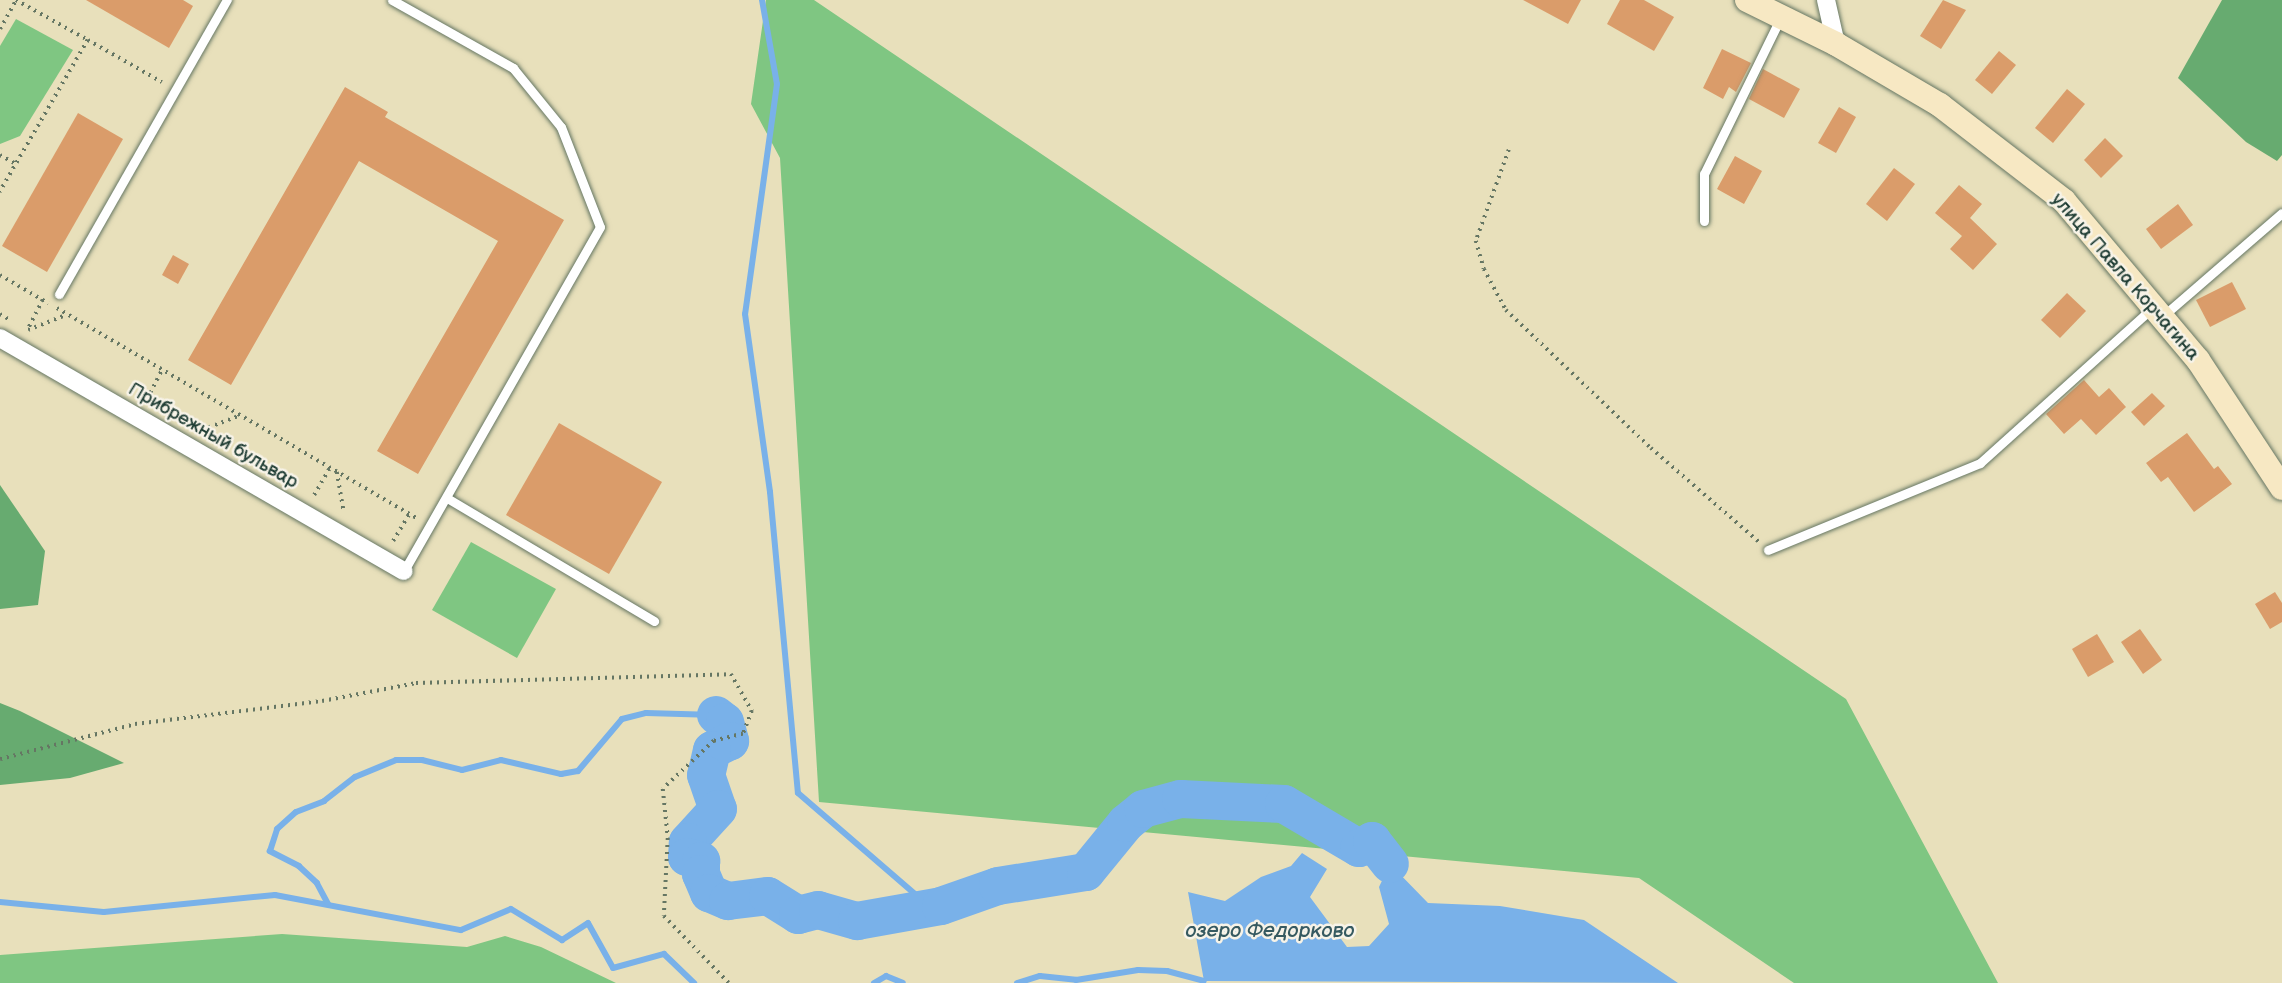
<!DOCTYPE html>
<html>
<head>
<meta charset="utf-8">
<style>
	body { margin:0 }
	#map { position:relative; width:2282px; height:983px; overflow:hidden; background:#e8e0bb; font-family:"Balsamiq Sans",sans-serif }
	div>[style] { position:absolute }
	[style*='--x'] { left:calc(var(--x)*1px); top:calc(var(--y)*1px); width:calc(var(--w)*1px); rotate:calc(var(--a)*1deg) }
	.green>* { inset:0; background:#7fc682 }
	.forest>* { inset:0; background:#67ab70 }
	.water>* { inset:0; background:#79b1e9 }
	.stream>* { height:6px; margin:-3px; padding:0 3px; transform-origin:3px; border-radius:3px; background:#79b1e9 }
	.river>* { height:38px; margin:-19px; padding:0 19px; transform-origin:19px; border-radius:19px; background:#79b1e9 }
	.building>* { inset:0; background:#da9c6a }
	.path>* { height:3.5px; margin-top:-1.75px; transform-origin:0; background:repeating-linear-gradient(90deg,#657663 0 2px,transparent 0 7px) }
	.roads { filter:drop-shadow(0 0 2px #657663) drop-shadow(0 0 2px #657663) }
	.lane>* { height:9px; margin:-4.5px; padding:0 4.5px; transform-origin:4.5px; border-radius:4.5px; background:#fff }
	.street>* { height:18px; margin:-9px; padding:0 9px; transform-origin:9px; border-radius:9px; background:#fff }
	.secondary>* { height:24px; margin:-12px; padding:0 12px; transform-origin:12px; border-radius:12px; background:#f7e8c3 }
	span { translate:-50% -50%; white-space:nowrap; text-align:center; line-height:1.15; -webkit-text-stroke:5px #f7f3e8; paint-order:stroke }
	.street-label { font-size:19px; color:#1f3d34 }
	.water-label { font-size:21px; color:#365a61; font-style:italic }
</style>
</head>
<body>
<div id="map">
	<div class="green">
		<i style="clip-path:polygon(766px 0,814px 0,1846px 699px,1998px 983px,1794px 983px,1639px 878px,819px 802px,780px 158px,751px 104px)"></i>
		<i style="clip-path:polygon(16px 19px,73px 50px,20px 136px,0 144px,0 46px)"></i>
		<i style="clip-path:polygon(471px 542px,556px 589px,517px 658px,432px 610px)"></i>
		<i style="clip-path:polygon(282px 934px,467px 947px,505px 936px,541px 947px,616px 983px,0 983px,0 955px)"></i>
	</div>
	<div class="forest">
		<i style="clip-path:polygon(2222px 0,2282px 0,2282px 155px,2277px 161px,2246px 142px,2178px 78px)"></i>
		<i style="clip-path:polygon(0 485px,45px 551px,38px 605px,0 609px)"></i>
		<i style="clip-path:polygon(0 703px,20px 711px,124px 763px,70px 778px,0 785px)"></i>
	</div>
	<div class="water">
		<i style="clip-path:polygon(1302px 853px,1327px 869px,1310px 897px,1347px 947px,1369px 946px,1389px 924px,1379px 887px,1390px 864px,1428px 903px,1500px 906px,1584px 920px,1678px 983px,1204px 981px,1188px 892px,1225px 901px,1261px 877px,1291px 866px)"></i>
	</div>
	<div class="stream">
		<i style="--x:762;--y:0;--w:85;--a:79.9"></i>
		<i style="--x:777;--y:84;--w:232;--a:97.9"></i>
		<i style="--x:745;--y:314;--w:180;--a:82"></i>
		<i style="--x:770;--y:492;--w:302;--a:84.7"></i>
		<i style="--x:798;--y:793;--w:174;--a:40.8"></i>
		<i style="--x:0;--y:902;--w:104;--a:5.5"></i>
		<i style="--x:104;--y:912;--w:172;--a:-5.7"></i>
		<i style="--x:275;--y:895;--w:189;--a:10.7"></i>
		<i style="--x:461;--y:930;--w:54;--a:-22.8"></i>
		<i style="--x:511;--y:909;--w:60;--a:31.3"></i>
		<i style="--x:562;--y:940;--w:31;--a:-33"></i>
		<i style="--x:588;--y:923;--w:51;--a:60.9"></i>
		<i style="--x:613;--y:968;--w:53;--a:-15.4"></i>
		<i style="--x:664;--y:954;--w:42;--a:44"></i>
		<i style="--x:328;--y:904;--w:24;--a:-118"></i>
		<i style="--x:317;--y:883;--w:25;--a:-137"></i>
		<i style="--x:299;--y:866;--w:33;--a:-153"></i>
		<i style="--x:270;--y:851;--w:23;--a:-72"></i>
		<i style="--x:277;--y:829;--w:25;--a:-42"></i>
		<i style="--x:296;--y:812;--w:30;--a:-21"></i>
		<i style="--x:324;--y:801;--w:39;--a:-38"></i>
		<i style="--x:355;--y:777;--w:44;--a:-22.5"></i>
		<i style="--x:396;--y:760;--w:26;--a:0"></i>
		<i style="--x:422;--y:760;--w:41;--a:14"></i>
		<i style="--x:462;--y:770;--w:40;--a:-14.4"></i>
		<i style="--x:501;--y:760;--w:62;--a:13.1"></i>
		<i style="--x:561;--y:774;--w:17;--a:-10"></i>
		<i style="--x:578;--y:771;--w:68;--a:-49.8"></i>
		<i style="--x:622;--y:719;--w:25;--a:-14"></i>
		<i style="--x:646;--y:713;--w:70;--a:1.6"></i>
		<i style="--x:874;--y:983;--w:14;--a:-30"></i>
		<i style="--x:886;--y:976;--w:18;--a:22"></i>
		<i style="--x:1017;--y:983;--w:24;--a:-17"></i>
		<i style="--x:1040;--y:976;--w:36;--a:6"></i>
		<i style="--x:1076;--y:980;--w:63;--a:-9.2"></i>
		<i style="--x:1138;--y:970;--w:29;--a:2"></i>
		<i style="--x:1167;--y:971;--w:38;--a:15"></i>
	</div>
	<div class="river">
		<i style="--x:716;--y:715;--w:11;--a:38"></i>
		<i style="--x:725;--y:722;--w:20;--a:75"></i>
		<i style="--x:730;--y:741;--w:20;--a:153"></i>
		<i style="--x:712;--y:750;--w:26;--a:103"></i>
		<i style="--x:706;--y:775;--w:36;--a:71"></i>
		<i style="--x:718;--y:809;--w:45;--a:132.3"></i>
		<i style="--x:688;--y:842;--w:15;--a:94"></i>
		<i style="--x:687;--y:857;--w:15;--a:16"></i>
		<i style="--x:701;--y:861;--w:13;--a:90"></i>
		<i style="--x:701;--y:874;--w:21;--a:67"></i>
		<i style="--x:709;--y:893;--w:21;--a:23"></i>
		<i style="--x:728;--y:901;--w:40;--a:-7.1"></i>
		<i style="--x:768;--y:896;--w:36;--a:32"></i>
		<i style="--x:798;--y:915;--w:21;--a:-14"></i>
		<i style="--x:818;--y:910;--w:41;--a:15.8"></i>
		<i style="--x:857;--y:921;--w:85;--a:-10.1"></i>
		<i style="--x:941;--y:906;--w:60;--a:-19.3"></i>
		<i style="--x:998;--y:886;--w:89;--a:-9"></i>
		<i style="--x:1086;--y:872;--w:63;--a:-50.8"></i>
		<i style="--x:1126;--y:823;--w:22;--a:-39"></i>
		<i style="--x:1143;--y:809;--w:39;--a:-15"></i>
		<i style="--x:1181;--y:799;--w:103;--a:2.8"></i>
		<i style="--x:1284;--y:804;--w:87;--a:30.4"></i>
		<i style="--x:1359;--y:848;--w:15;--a:-28"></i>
		<i style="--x:1372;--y:841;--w:29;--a:52"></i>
	</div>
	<div class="building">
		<i style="clip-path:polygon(86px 0,183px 0,193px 6px,169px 48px)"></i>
		<i style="clip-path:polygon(1523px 0,1581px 0,1568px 24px)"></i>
		<i style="clip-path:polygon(1620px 0,1644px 0,1674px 17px,1654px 51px,1607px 24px)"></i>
		<i style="clip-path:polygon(1943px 0,1966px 10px,1941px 49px,1920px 36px)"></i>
		<i style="clip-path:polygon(1722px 49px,1751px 63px,1736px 92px,1729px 87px,1723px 99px,1703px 88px)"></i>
		<i style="clip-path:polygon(1999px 51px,2016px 65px,1992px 94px,1975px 80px)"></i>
		<i style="clip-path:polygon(1763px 69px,1800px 89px,1784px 118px,1749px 99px)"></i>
		<i style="clip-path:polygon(345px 87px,388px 112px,385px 117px,564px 220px,418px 474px,377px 451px,498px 241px,359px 161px,231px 385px,188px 360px)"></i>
		<i style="clip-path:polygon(2067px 89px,2085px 104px,2053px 143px,2035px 128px)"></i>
		<i style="clip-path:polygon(1839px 107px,1856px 117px,1836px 153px,1818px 143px)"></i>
		<i style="clip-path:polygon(78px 113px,123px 139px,47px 272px,2px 246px)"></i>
		<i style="clip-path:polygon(2105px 138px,2123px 156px,2101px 178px,2084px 160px)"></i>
		<i style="clip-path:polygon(1735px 156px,1762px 171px,1744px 204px,1717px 189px)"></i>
		<i style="clip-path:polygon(1894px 168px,1915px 184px,1887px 221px,1866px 204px)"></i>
		<i style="clip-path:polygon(1959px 185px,1982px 204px,1970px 218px,1997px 244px,1973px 270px,1950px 249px,1962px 236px,1935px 213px)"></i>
		<i style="clip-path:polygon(2178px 204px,2193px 225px,2161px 249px,2146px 229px)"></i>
		<i style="clip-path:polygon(173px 255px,189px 264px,178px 284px,162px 275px)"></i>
		<i style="clip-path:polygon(2232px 282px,2246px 309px,2210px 327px,2196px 300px)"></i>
		<i style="clip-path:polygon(2067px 293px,2086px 311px,2060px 338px,2041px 320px)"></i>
		<i style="clip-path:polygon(2084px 380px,2099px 397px,2109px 388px,2126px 407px,2096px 435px,2081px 419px,2064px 434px,2046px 414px)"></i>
		<i style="clip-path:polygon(2152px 393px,2165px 406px,2144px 426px,2131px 412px)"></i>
		<i style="clip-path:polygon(559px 423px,662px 482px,609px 574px,506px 515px)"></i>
		<i style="clip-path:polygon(2187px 433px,2214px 469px,2218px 466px,2232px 484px,2194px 512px,2168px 477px,2161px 482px,2146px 463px)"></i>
		<i style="clip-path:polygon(2275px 592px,2282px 603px,2282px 622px,2270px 629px,2255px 604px)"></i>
		<i style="clip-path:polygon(2140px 629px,2162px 660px,2143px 674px,2121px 642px)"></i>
		<i style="clip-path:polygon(2097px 634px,2114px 662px,2088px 677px,2072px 649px)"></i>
	</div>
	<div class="path">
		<i style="--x:0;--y:29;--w:33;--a:-61"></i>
		<i style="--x:16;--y:0;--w:82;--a:29.1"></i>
		<i style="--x:88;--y:40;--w:176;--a:120.1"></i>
		<i style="--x:88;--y:40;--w:85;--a:29.6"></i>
		<i style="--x:1509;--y:150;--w:97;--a:109.9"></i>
		<i style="--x:1476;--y:241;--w:29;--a:74"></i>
		<i style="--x:1484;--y:269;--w:47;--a:61.8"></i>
		<i style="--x:1506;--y:310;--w:200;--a:43.6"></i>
		<i style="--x:1651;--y:448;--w:143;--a:41"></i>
		<i style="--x:0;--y:155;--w:18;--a:29"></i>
		<i style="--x:0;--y:275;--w:56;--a:30.3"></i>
		<i style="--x:43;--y:300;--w:34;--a:117"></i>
		<i style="--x:28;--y:330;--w:41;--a:-21.5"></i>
		<i style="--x:57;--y:308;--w:416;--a:30.3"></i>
		<i style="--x:0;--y:314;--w:12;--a:31"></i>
		<i style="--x:147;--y:399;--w:33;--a:-63"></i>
		<i style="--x:202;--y:430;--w:40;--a:-21"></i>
		<i style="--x:337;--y:472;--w:41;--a:80.1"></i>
		<i style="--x:314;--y:495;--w:32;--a:-60"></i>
		<i style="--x:393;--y:541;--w:31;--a:-59"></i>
		<i style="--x:0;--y:759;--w:139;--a:-14.5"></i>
		<i style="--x:135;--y:724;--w:188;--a:-7"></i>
		<i style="--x:322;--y:701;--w:96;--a:-10.8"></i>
		<i style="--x:416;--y:683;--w:315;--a:-1.6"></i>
		<i style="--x:731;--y:674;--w:43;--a:60.4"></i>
		<i style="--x:752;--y:711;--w:25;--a:111"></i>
		<i style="--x:743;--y:734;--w:30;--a:166"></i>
		<i style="--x:714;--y:741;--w:70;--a:136.7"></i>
		<i style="--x:663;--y:789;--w:49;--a:84.2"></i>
		<i style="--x:668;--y:838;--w:78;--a:92.9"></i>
		<i style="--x:664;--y:916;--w:93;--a:45.9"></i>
	</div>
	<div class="roads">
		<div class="lane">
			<i style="--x:392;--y:0;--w:139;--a:29.3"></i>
			<i style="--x:513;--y:68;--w:76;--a:50.9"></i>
			<i style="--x:561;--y:127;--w:107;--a:68.7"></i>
			<i style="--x:600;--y:227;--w:396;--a:119.7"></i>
			<i style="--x:1704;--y:221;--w:47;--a:-90"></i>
			<i style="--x:1704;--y:174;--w:173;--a:-63.9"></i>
			<i style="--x:59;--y:294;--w:339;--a:-60.3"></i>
			<i style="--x:2163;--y:316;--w:157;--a:-40.9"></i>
			<i style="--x:447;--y:498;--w:241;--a:30.7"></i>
			<i style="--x:1768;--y:550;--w:229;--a:-22.3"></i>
			<i style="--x:1980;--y:463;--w:232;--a:-42"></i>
		</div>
		<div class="street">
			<i style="--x:1826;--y:0;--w:45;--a:77.2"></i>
			<i style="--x:0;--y:338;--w:466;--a:30"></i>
		</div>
		<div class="secondary">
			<i style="--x:1747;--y:0;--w:99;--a:26.3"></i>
			<i style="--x:1836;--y:44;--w:121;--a:30.4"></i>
			<i style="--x:1940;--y:105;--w:157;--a:37.7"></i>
			<i style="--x:2064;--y:201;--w:208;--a:49.9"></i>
			<i style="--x:2198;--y:360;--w:153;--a:56.7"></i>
		</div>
	</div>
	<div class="street-label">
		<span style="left:2125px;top:277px;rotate:49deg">улица Павла Корчагина</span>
		<span style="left:213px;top:436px;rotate:30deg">Прибрежный бульвар</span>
	</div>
	<div class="water-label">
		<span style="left:1270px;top:931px">озеро Федорково</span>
	</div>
</div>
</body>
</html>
